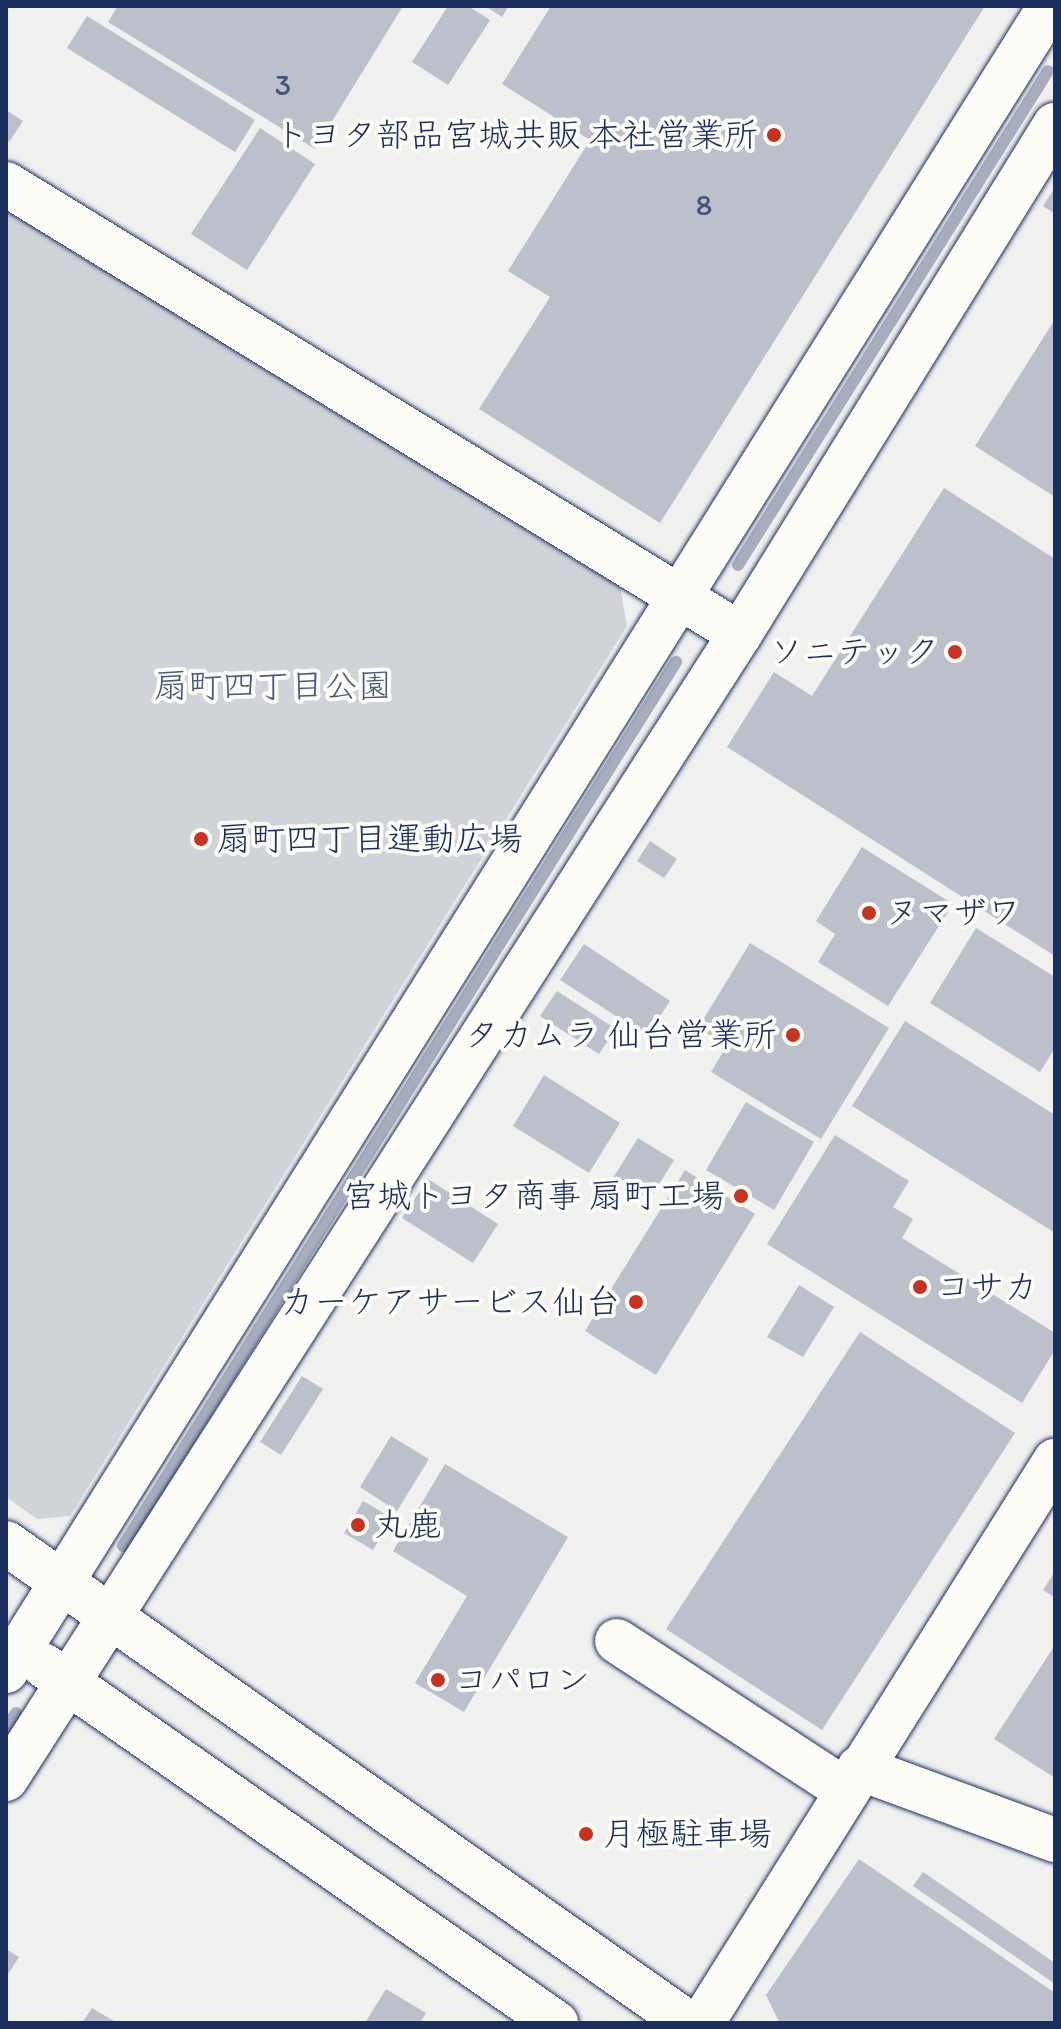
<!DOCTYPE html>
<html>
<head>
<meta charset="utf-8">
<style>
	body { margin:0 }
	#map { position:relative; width:1061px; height:2029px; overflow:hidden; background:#f0f0ee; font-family:Itim,"Klee One",sans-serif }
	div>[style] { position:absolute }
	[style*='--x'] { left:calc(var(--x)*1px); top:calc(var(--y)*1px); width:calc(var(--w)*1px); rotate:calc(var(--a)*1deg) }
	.green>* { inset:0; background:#d0d3d8 }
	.stream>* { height:12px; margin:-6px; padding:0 6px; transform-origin:6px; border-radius:6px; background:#a7adbd }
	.building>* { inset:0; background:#bbc0ca }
	.roads { filter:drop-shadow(0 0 2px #1b2f5e) drop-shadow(0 0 2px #1b2f5e) }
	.minor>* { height:44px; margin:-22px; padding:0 22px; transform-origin:22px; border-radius:22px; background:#fdfcf7 }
	.dots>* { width:22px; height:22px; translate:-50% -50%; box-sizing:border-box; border:4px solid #fdfcf7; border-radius:50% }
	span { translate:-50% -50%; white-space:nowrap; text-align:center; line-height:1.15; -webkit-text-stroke:8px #fdfcf7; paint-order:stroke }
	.number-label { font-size:30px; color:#435379 }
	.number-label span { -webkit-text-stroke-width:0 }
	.poi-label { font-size:34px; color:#1b2f5e }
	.right { translate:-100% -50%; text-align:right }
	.left { translate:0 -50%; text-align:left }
	.park-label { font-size:34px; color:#48587c }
	.frame { position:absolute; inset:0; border:8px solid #1b2f5e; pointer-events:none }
</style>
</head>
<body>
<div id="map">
	<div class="green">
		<i style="clip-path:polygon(6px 206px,620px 586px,627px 626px,70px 1516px,37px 1519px,6px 1497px)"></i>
	</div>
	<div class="stream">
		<i style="--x:738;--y:565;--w:583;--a:-57.89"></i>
		<i style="--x:123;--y:1546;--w:1043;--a:-57.97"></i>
		<i style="--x:6;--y:1728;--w:18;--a:-56"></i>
	</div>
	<div class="building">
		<i style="clip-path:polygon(118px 6px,403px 6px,315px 149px,108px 22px)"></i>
		<i style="clip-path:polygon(448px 6px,468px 6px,490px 20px,448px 85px,412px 62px)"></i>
		<i style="clip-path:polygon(485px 6px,509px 6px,502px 17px)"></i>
		<i style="clip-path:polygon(551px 6px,985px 6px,660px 523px,479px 409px,550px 297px,508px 271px,590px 140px,502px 84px)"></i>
		<i style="clip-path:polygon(87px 16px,255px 120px,235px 152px,67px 48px)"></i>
		<i style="clip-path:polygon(6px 110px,23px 121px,9px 142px,6px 139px)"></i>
		<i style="clip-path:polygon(260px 128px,315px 164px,247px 270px,191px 234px)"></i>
		<i style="clip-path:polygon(1055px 187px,1055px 214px,1043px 206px)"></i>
		<i style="clip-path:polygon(1055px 319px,1055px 497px,975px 446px)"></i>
		<i style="clip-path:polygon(944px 488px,1055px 559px,1055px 956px,727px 747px,774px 672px,812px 696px)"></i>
		<i style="clip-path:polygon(650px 841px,677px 859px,664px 878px,637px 861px)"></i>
		<i style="clip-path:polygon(862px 847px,953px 904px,888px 1006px,818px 962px,835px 934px,816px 921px)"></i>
		<i style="clip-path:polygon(976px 928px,1055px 977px,1055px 1048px,1040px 1072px,930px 1003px)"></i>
		<i style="clip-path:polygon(750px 943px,889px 1028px,821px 1139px,711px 1072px,727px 1045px,698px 1028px)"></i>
		<i style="clip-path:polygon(584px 944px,670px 1001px,647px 1036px,560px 980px)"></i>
		<i style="clip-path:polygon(557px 991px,616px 1029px,599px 1054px,540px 1016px)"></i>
		<i style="clip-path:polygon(905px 1021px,1055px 1115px,1055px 1233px,852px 1106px)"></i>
		<i style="clip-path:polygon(544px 1075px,620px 1123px,589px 1173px,513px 1126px)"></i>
		<i style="clip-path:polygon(746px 1102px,814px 1142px,774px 1210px,706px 1170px)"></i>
		<i style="clip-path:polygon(835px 1135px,909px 1181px,893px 1207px,913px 1219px,902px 1238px,1055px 1333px,1055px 1350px,1022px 1403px,767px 1244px)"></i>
		<i style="clip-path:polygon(638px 1138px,674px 1160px,649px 1200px,613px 1178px)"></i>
		<i style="clip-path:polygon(685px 1170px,755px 1214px,656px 1375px,585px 1331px)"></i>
		<i style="clip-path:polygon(428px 1179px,498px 1224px,473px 1263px,402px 1218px)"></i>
		<i style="clip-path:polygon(799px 1285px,834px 1307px,803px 1357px,767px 1337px)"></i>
		<i style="clip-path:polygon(860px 1332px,1015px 1433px,822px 1730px,666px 1629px)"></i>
		<i style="clip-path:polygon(302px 1376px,323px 1389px,281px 1455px,260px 1442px)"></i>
		<i style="clip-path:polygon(391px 1436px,429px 1459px,397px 1511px,360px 1487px)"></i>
		<i style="clip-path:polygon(445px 1464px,568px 1537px,464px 1712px,415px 1683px,467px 1596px,393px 1551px)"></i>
		<i style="clip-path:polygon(363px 1501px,392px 1518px,373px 1550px,344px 1533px)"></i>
		<i style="clip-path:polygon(1055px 1571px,1055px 1598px,1043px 1590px)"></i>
		<i style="clip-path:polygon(1055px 1645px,1055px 1778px,994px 1739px)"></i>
		<i style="clip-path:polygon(859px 1859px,1055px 1993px,1055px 2023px,779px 2022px,766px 1995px)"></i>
		<i style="clip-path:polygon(923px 1872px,1055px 1963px,1055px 1984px,913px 1886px)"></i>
		<i style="clip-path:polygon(6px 1949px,19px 1957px,6px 1977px)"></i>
		<i style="clip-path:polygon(386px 1989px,426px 2013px,420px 2023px,365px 2023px)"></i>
		<i style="clip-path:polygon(92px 2008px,117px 2023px,82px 2023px)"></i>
	</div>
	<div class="roads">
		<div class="minor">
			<i style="--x:6;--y:184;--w:861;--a:31.51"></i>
			<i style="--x:6;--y:1543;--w:834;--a:35.14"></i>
			<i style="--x:617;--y:1641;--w:273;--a:33.1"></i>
			<i style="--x:43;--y:1665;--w:626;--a:34.91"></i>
			<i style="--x:6;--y:1671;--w:1965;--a:-57.91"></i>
			<i style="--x:859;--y:1768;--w:209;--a:20.2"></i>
			<i style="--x:6;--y:1779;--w:1360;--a:-57.34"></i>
			<i style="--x:740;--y:634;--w:599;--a:-58.25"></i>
			<i style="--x:702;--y:2023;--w:664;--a:-57.87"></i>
		</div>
	</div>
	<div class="dots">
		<i style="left:774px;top:135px;background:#c8321e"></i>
		<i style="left:955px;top:652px;background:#c8321e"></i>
		<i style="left:201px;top:839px;background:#c8321e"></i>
		<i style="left:869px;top:913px;background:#c8321e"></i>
		<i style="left:793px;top:1035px;background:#c8321e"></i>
		<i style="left:741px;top:1196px;background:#c8321e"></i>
		<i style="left:920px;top:1287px;background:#c8321e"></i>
		<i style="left:636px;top:1302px;background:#c8321e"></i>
		<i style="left:358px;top:1525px;background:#c8321e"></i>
		<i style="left:438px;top:1680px;background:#c8321e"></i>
		<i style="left:586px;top:1834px;background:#c8321e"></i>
	</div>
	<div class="number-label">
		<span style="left:283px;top:85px">3</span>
		<span style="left:704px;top:205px">8</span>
	</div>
	<div class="poi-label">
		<span class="right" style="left:758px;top:135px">トヨタ部品宮城共販 本社営業所</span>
		<span class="right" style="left:939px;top:652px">ソニテック</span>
		<span class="left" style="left:217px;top:839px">扇町四丁目運動広場</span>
		<span class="left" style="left:885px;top:913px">ヌマザワ</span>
		<span class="right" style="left:777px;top:1035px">タカムラ 仙台営業所</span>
		<span class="right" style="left:725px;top:1196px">宮城トヨタ商事 扇町工場</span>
		<span class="left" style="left:936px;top:1287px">コサカ</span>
		<span class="right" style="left:620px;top:1302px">カーケアサービス仙台</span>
		<span class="left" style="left:374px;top:1525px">丸鹿</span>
		<span class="left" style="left:454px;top:1680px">コパロン</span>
		<span class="left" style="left:602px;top:1834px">月極駐車場</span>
	</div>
	<div class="park-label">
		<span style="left:273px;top:686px">扇町四丁目公園</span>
	</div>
	<div class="frame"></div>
</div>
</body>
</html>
